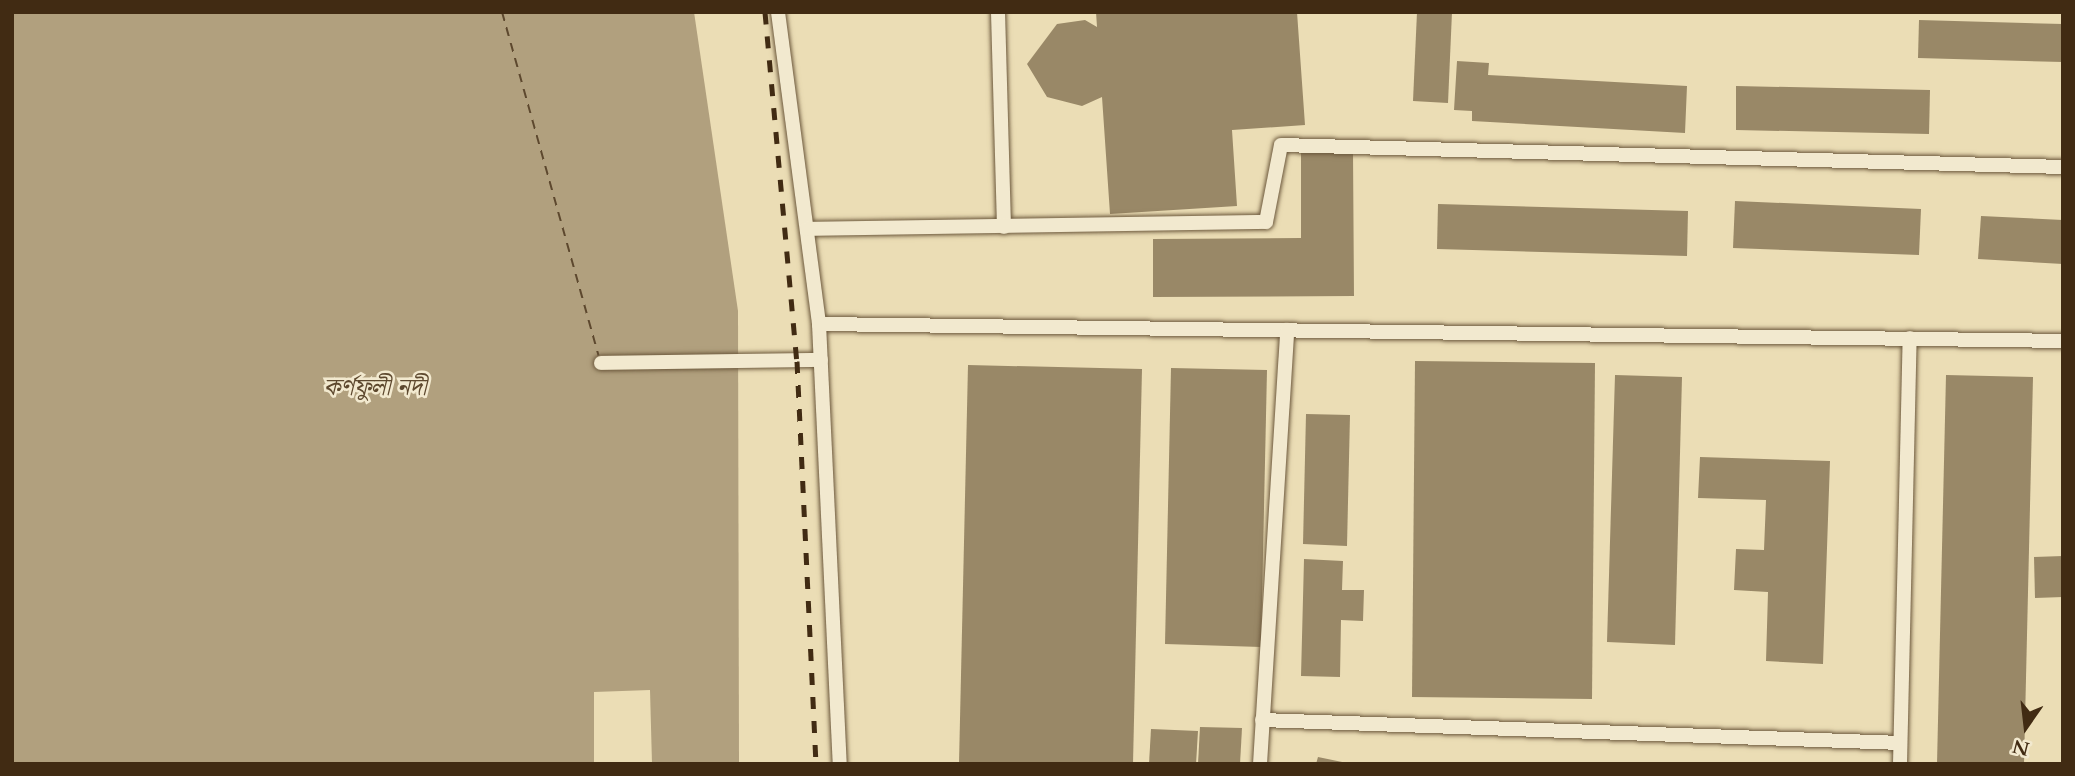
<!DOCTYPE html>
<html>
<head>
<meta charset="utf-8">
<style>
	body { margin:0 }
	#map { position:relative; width:2075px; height:776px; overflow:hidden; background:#ebddb5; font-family:Cardo,"Noto Serif Bengali",serif }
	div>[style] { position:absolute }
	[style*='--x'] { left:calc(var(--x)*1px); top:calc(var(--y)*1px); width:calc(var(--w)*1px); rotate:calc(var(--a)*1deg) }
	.water>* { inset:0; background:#b1a07e }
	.pier>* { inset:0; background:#ebddb5 }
	.ferry>* { height:2px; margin-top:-1px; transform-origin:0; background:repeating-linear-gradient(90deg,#5d482e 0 9px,transparent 0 16px) }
	.building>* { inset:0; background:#998867 }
	.roads { filter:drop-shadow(0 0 2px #6c583c) drop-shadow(0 0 2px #6c583c) }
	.service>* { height:14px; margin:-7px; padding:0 7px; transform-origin:7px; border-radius:7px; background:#f2e9cf }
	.rail>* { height:5px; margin-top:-2.5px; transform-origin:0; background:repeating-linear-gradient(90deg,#412b13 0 12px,transparent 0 24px) }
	span { translate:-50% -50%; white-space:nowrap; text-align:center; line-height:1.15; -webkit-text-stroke:5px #f2e9cf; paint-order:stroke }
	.water-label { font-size:24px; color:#5d482e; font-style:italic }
	.frame { position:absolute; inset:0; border:14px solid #412b13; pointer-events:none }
	.north { position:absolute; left:1991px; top:692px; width:70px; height:70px; -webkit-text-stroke:5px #f2e9cf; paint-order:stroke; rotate:194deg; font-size:19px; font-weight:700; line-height:28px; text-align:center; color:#412b13 }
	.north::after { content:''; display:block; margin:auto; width:24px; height:32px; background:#412b13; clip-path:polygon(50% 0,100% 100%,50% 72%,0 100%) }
</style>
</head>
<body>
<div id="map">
	<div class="water">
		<i style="clip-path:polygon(12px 12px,694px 12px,738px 311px,739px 764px,12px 764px)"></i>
	</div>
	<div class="pier">
		<i style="clip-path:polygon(650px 690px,652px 764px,594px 764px,594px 692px)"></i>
	</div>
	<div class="ferry">
		<i style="--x:502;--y:12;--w:357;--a:74.3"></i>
	</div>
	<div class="building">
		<i style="clip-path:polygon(1096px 12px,1297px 12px,1305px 125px,1232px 130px,1237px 206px,1110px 214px,1102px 97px,1082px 106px,1047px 97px,1027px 64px,1057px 24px,1085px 20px,1097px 27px)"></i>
		<i style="clip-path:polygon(1417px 12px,1452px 12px,1448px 103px,1413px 101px)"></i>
		<i style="clip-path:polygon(1919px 20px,2063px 24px,2063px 62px,1918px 58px)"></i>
		<i style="clip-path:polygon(1457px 61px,1489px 63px,1488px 75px,1687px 86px,1685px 133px,1472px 121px,1472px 111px,1454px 110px)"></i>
		<i style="clip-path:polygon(1736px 86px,1930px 90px,1929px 134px,1736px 130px)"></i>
		<i style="clip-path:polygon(1301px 152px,1353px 152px,1354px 296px,1153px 297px,1153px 239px,1301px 238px)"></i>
		<i style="clip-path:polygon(1735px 201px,1921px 209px,1919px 255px,1733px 248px)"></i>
		<i style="clip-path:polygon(1438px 204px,1688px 211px,1687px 256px,1437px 249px)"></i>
		<i style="clip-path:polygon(1981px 216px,2063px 220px,2063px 264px,1978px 259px)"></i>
		<i style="clip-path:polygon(1415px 361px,1595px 363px,1592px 699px,1412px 697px)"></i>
		<i style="clip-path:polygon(968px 365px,1142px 369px,1133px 764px,959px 764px)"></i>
		<i style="clip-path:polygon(1171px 368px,1267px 370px,1261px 647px,1165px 644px)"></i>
		<i style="clip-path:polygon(1615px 375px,1682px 377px,1675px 645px,1607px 642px)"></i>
		<i style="clip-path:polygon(1946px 375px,2033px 377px,2024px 764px,1937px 764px)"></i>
		<i style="clip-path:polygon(1306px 414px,1350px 415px,1347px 546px,1303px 544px)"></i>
		<i style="clip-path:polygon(1700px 457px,1830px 461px,1823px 664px,1766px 661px,1768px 592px,1734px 590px,1736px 549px,1764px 550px,1766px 500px,1698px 498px)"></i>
		<i style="clip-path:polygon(2063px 556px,2063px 597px,2035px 598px,2034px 557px)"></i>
		<i style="clip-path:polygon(1304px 559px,1343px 561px,1342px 590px,1364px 590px,1363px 621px,1341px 620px,1340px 677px,1301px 676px)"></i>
		<i style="clip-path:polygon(1200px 727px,1242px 728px,1240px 764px,1198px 764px)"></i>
		<i style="clip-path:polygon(1151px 729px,1198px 731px,1196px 764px,1149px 764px)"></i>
		<i style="clip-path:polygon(1318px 757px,1347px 763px,1347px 764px,1316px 764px)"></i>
	</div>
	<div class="roads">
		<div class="service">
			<i style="--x:778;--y:12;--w:315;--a:82.5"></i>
			<i style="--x:819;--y:324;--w:441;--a:87.3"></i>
			<i style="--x:998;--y:12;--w:215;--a:88.4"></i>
			<i style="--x:807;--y:229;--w:459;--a:-0.9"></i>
			<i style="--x:1266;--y:222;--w:78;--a:-79"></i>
			<i style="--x:1281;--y:145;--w:782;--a:1.61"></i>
			<i style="--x:819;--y:324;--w:1244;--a:0.78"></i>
			<i style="--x:601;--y:363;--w:220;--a:-0.8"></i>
			<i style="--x:1262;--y:720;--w:638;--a:2.06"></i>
			<i style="--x:1260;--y:764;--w:435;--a:-86.4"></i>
			<i style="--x:1900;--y:764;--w:426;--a:-88.7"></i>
		</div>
	</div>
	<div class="rail">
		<i style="--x:765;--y:12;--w:350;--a:84.8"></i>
		<i style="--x:797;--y:361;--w:403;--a:87.3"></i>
	</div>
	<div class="water-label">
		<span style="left:375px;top:388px">কর্ণফুলী নদী</span>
	</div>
	<div class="frame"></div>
	<div class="north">N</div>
</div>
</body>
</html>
